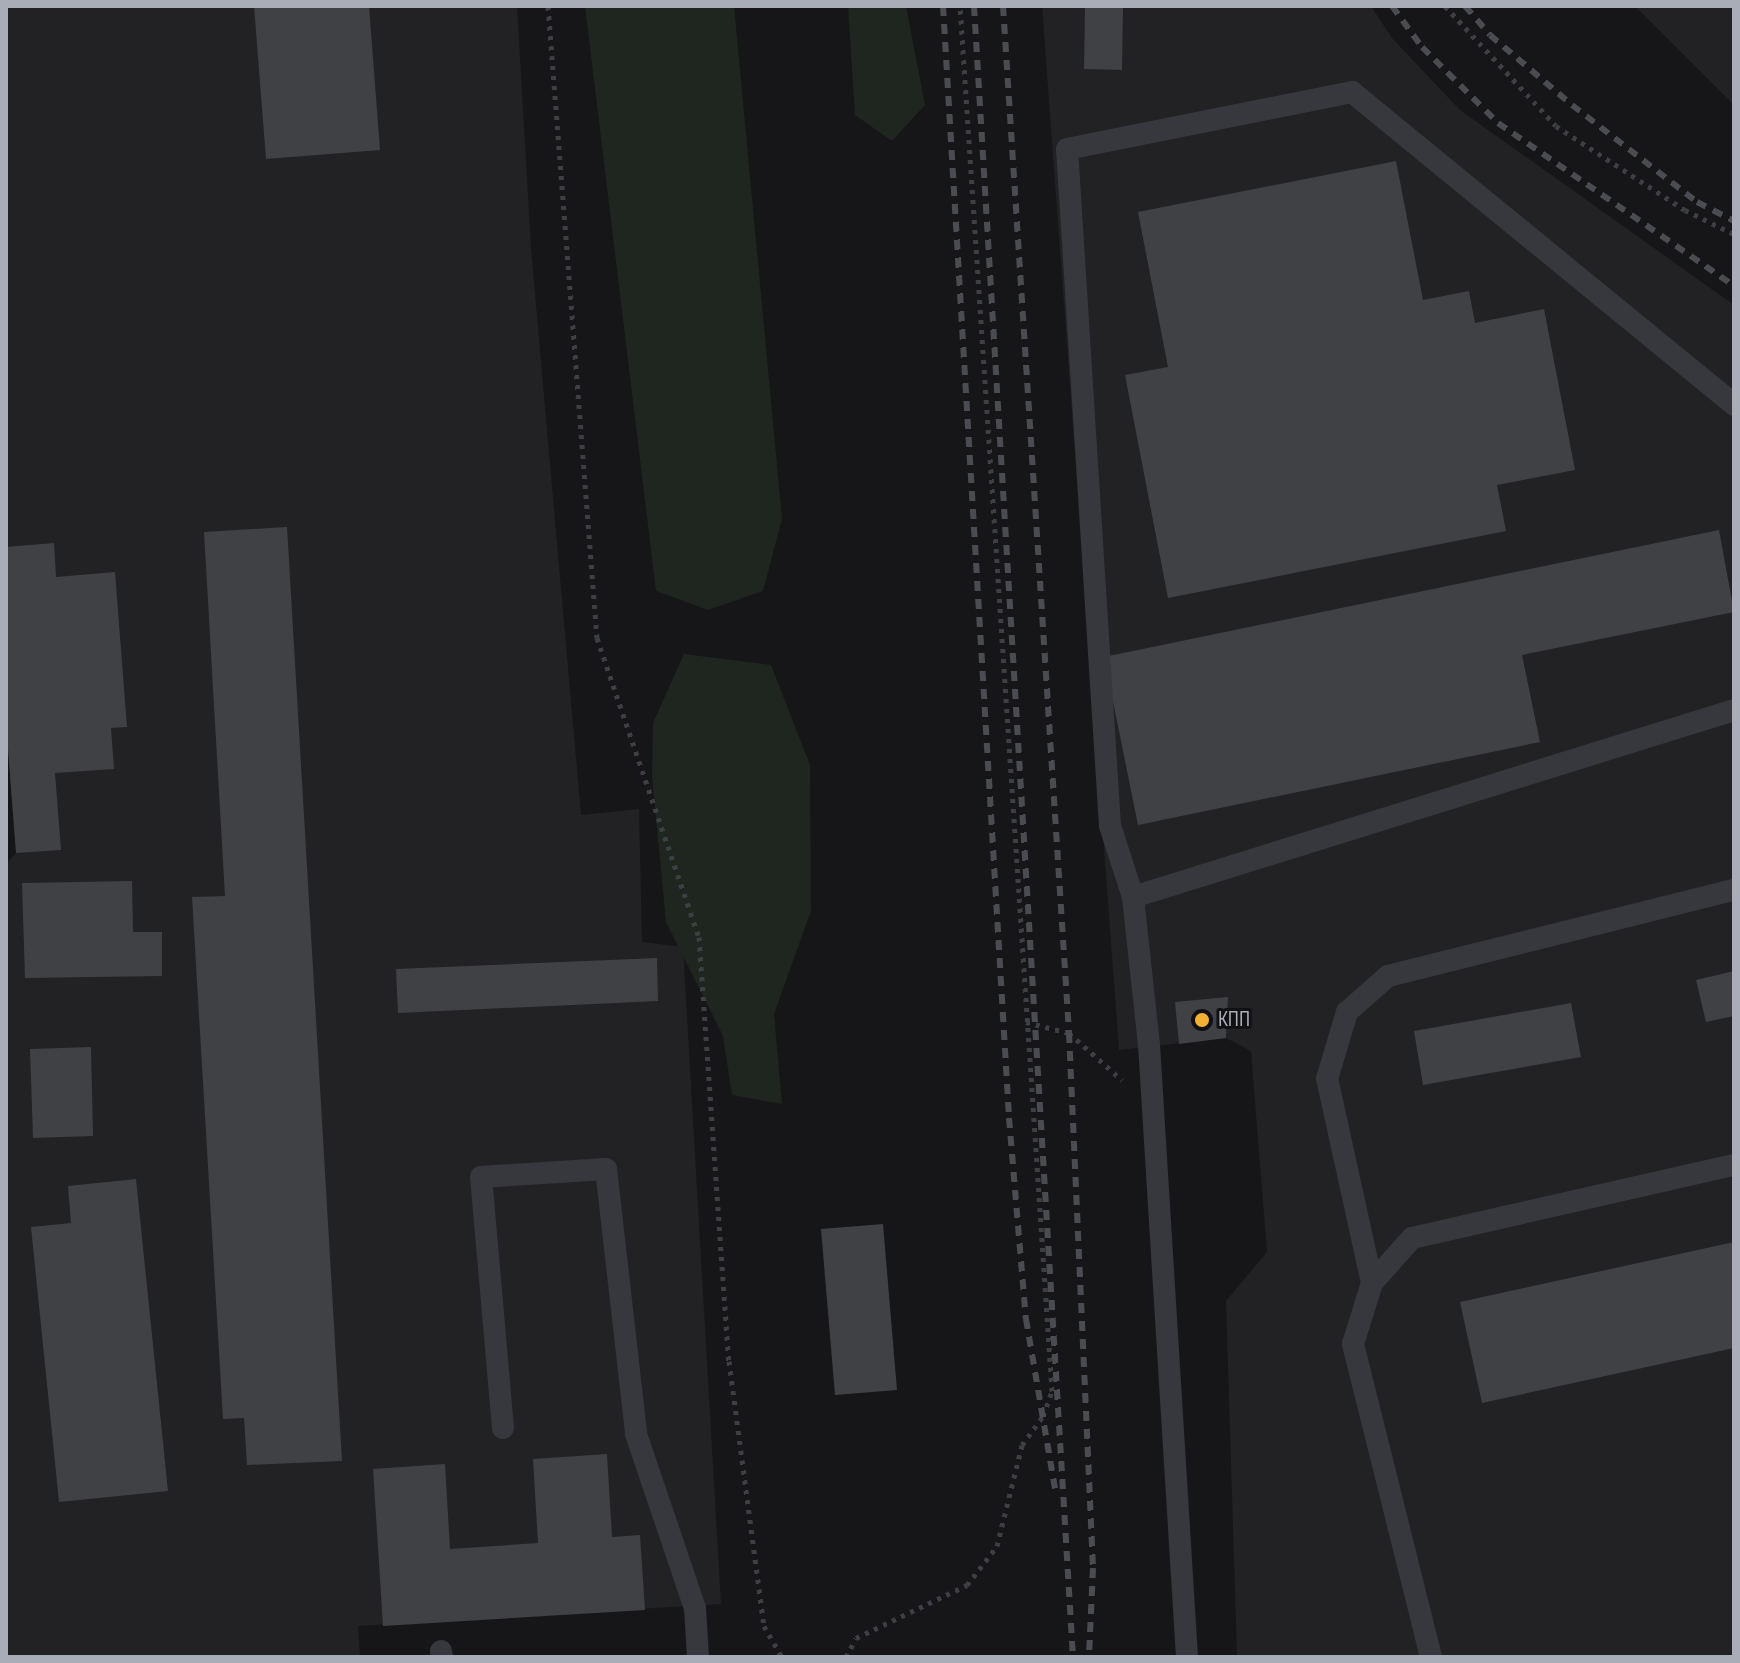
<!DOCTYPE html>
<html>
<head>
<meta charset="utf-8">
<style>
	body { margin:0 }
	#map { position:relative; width:1740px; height:1663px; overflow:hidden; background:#161618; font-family:"Sofia Sans Condensed",sans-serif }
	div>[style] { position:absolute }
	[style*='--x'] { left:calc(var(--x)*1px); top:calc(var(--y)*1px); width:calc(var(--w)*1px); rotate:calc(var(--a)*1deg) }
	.built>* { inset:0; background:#222225 }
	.green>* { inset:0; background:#1e261f }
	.building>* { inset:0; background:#404145 }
	.path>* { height:5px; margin-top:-2.5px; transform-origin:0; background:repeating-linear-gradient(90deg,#3d3f44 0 4px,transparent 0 10px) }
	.lane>* { height:22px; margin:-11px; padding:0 11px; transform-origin:11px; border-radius:11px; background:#37383d }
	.rail>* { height:6px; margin-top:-3px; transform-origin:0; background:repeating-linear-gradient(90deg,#4a4c52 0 10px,transparent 0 18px) }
	.dots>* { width:22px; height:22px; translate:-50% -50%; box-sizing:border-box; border:4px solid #111113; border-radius:50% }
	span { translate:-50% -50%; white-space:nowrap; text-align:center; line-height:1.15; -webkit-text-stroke:6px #111113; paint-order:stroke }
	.poi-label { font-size:22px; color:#a8adb8 }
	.left { translate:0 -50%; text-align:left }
	.frame { position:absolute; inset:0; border:8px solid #a8adb8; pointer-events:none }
</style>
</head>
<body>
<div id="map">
	<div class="built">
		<i style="clip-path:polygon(6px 6px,517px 6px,531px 248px,581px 815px,639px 809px,642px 942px,683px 947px,721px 1604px,358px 1626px,360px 1657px,6px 1657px,6px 864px,16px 853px,6px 723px)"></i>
		<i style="clip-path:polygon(1042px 6px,1371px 6px,1392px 38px,1460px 110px,1734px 305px,1734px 1657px,1237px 1657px,1226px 1301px,1267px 1252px,1251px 1051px,1226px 1038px,1119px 1050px)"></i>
		<i style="clip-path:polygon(1635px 6px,1734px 6px,1734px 105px)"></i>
	</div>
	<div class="green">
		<i style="clip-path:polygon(585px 6px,734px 6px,782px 519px,763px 591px,708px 610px,656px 591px)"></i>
		<i style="clip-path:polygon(848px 6px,906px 6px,925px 105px,892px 141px,855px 115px)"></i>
		<i style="clip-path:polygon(684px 654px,771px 665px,810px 765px,811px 911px,774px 1014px,782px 1104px,732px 1095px,723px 1036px,666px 922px,652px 776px,653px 723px)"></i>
	</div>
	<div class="building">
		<i style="clip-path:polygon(254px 6px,369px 6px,380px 150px,266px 159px)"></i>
		<i style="clip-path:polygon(1085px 7px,1123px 7px,1122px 70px,1084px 69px)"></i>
		<i style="clip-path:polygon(1396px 161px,1423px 300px,1469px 291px,1475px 323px,1544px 309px,1575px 470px,1497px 485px,1506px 531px,1168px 598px,1125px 375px,1168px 367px,1138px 212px)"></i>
		<i style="clip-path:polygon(287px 527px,342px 1461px,247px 1465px,244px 1418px,223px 1419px,192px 897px,225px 896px,204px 532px)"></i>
		<i style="clip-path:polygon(1719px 530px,1734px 612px,1522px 655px,1540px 742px,1138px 825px,1104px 657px)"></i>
		<i style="clip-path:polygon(54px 543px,56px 577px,115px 572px,127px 727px,111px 728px,114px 769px,55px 773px,61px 850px,16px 853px,6px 723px,6px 547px)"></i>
		<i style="clip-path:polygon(132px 881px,133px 932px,162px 932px,162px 976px,25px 978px,22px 883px)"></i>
		<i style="clip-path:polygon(657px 958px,658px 1001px,398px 1013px,396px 969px)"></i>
		<i style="clip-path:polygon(1734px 971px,1734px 1016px,1706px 1022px,1696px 980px)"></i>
		<i style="clip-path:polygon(1228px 997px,1226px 1038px,1179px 1044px,1175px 1002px)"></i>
		<i style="clip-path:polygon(1571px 1003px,1581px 1057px,1423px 1085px,1414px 1031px)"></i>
		<i style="clip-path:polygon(91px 1047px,93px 1136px,33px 1138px,30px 1049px)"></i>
		<i style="clip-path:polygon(136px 1179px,168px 1491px,59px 1502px,31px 1227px,71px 1223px,68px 1186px)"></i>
		<i style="clip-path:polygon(883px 1224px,897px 1390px,835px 1395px,821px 1229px)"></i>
		<i style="clip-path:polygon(1734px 1242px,1734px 1348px,1482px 1403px,1460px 1302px)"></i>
		<i style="clip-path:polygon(607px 1454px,612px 1537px,640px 1535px,645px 1610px,383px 1626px,373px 1469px,445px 1464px,450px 1549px,538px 1543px,533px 1459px)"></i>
	</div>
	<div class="path">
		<i style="--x:548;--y:6;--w:634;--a:85.57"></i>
		<i style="--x:597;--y:638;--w:316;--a:71.2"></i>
		<i style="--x:699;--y:937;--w:425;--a:86"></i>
		<i style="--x:729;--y:1361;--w:267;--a:82.5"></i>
		<i style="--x:764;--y:1626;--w:36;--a:60"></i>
		<i style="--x:1445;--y:6;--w:163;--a:47.2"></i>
		<i style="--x:1556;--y:126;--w:154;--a:33.1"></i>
		<i style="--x:1685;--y:210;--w:55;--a:26.1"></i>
		<i style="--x:1026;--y:1022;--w:44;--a:14.3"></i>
		<i style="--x:1069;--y:1033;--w:71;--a:41.6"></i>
		<i style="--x:846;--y:1657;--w:21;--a:-62"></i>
		<i style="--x:856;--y:1638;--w:123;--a:-25.5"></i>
		<i style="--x:967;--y:1585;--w:49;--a:-52.4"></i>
		<i style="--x:997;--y:1546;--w:104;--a:-76.1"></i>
		<i style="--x:1022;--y:1445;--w:36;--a:-54"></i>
		<i style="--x:1043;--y:1416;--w:27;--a:-70"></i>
		<i style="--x:1052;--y:1391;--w:1388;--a:-93.8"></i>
	</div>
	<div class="lane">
		<i style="--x:1133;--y:897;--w:75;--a:-107.9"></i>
		<i style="--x:1110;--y:826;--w:678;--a:-93.63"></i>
		<i style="--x:1067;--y:149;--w:291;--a:-11.3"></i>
		<i style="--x:1352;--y:92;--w:494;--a:39.3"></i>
		<i style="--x:1372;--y:1283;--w:209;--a:-102.4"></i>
		<i style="--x:1327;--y:1079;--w:70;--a:-73.4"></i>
		<i style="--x:1347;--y:1012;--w:55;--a:-41.3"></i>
		<i style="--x:1388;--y:976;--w:357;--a:-14"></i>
		<i style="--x:503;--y:1428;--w:252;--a:-95"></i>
		<i style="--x:481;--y:1177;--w:125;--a:-3.7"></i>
		<i style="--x:606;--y:1169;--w:267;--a:83.5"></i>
		<i style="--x:636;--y:1434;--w:184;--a:71.3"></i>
		<i style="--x:695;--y:1608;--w:49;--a:86.5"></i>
		<i style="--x:441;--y:1651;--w:6;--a:81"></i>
		<i style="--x:1187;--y:1657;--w:613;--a:-93.55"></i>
		<i style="--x:1149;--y:1045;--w:149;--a:-96.2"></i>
		<i style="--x:1133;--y:897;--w:629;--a:-17.28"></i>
		<i style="--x:1431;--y:1657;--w:323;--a:-104"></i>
		<i style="--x:1353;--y:1344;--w:64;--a:-72.7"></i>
		<i style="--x:1372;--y:1283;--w:60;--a:-48.4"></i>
		<i style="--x:1412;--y:1238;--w:330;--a:-12.8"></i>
	</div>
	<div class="rail">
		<i style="--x:943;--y:6;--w:1114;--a:86.6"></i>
		<i style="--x:1009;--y:1118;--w:202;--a:85.2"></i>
		<i style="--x:1026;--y:1319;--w:172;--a:80.3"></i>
		<i style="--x:974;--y:6;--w:1654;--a:86.57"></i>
		<i style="--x:1003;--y:6;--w:1029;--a:86.32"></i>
		<i style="--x:1069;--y:1033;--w:536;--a:87.43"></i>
		<i style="--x:1093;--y:1568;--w:89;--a:92.6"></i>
		<i style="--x:1392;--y:6;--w:51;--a:53.8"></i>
		<i style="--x:1422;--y:47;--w:107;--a:45"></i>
		<i style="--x:1498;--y:123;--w:287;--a:34.6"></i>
		<i style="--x:1465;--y:6;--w:38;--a:49"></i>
		<i style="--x:1490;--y:35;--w:108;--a:40.5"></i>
		<i style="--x:1572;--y:105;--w:158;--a:37.8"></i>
		<i style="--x:1697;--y:202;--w:42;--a:27.2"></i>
	</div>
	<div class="dots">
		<i style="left:1202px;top:1020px;background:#f2b134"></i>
	</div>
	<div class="poi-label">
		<span class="left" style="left:1218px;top:1020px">КПП</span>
	</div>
	<div class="frame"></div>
</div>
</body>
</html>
